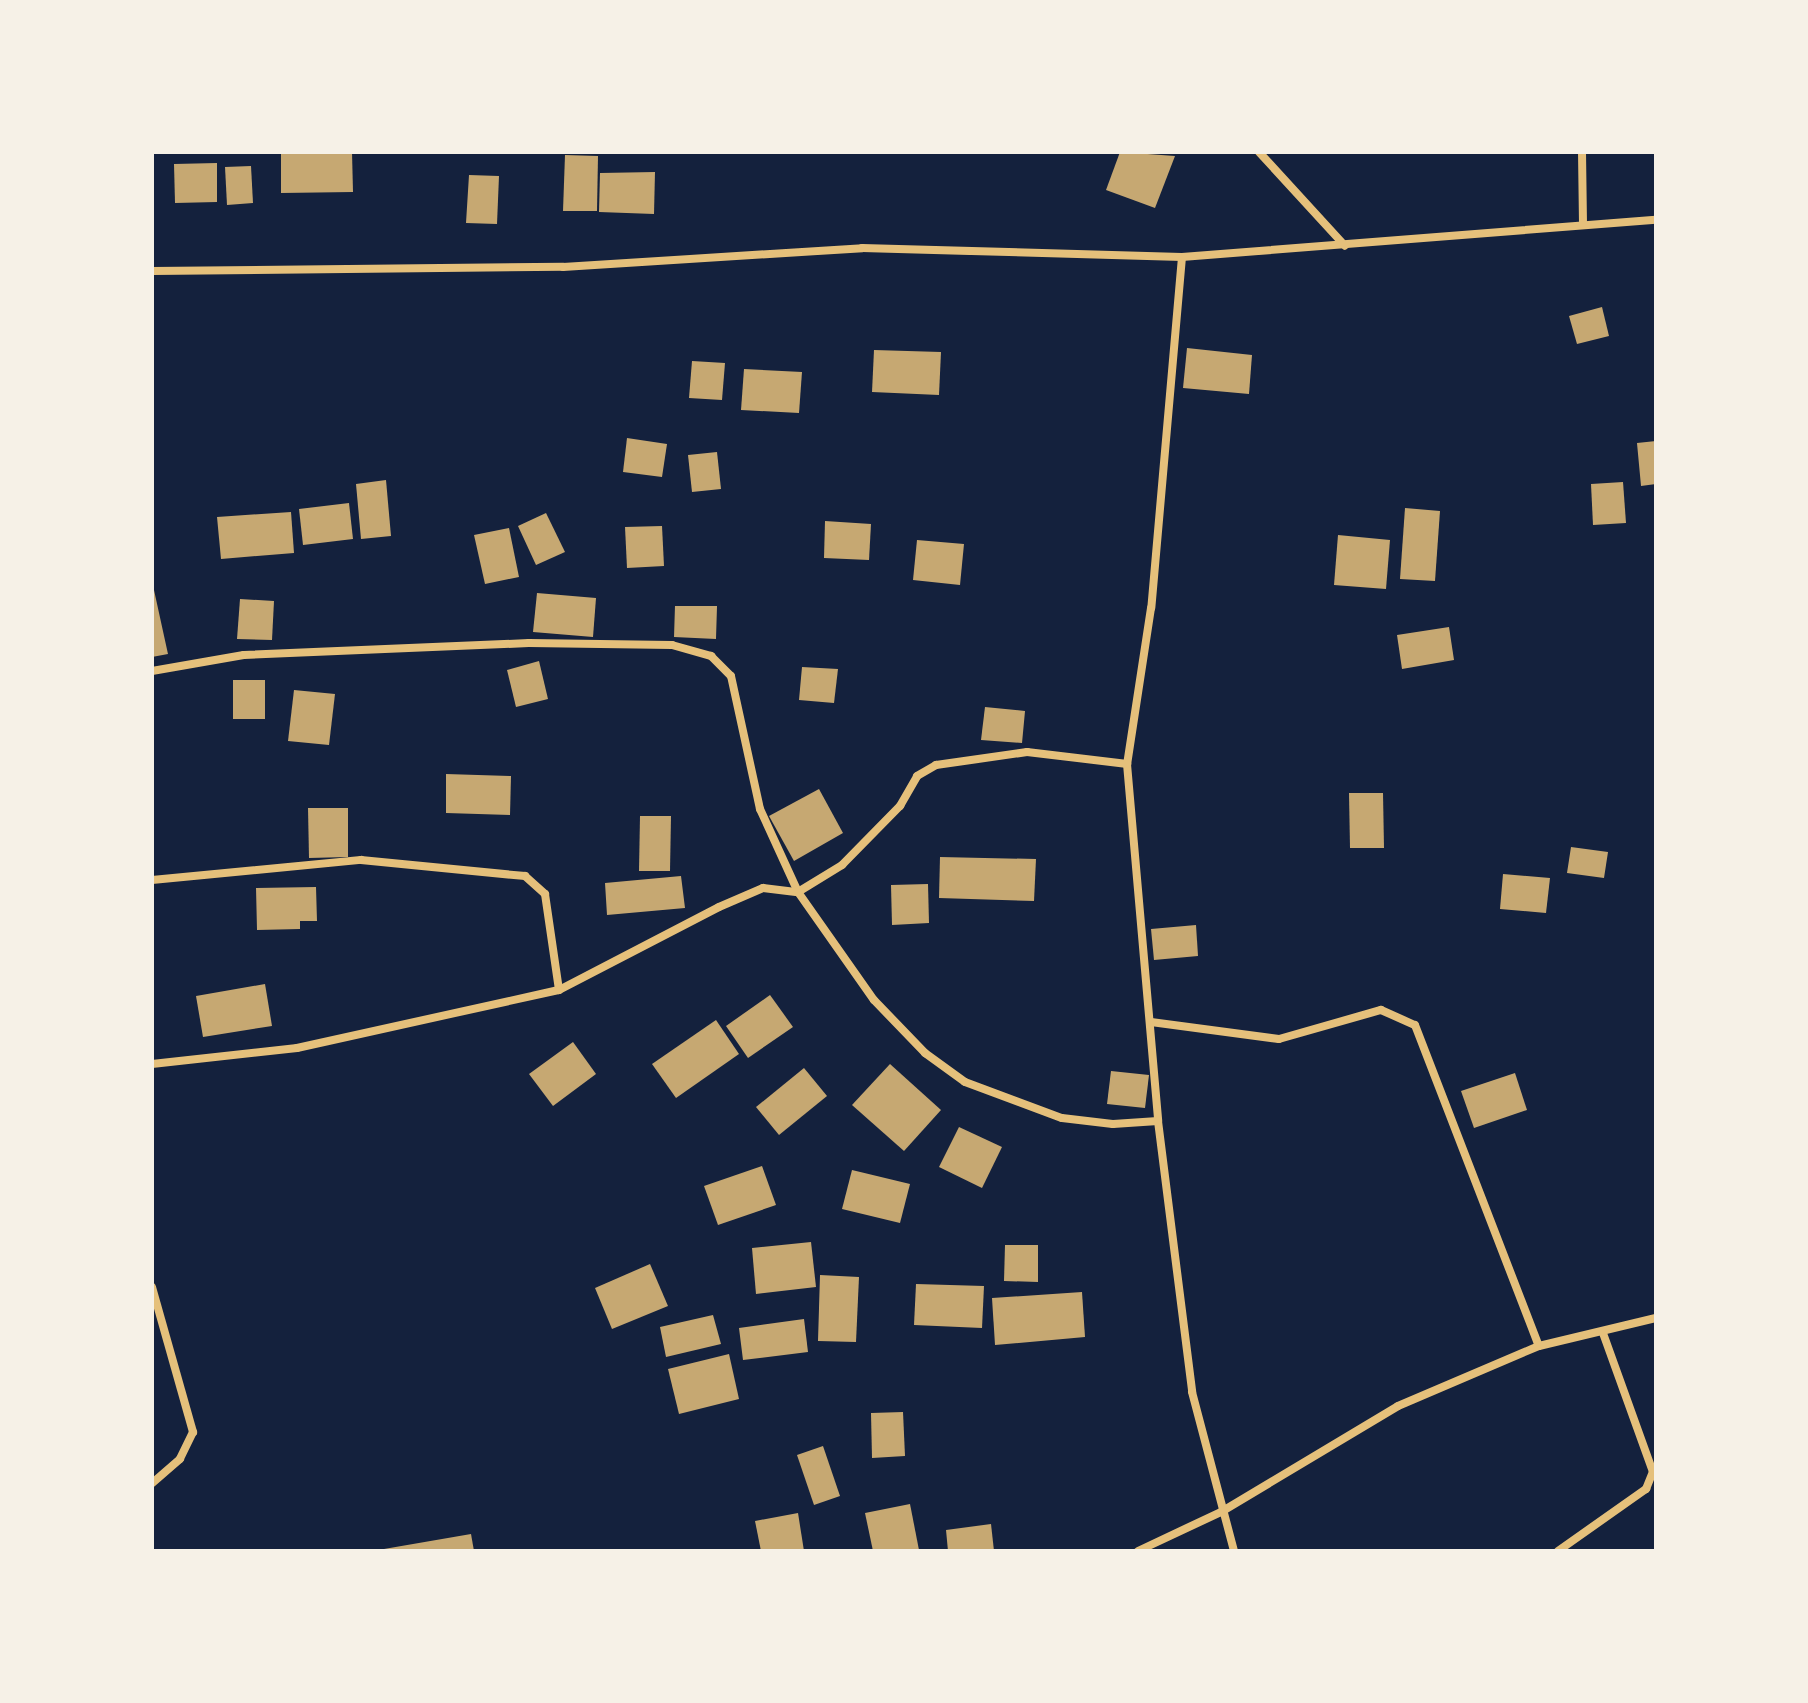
<!DOCTYPE html>
<html>
<head>
<meta charset="utf-8">
<style>
	body { margin:0 }
	#map { position:relative; width:1808px; height:1703px; overflow:hidden; background:#14213d; font-family:"Alegreya Sans",sans-serif }
	div>[style] { position:absolute }
	[style*='--x'] { left:calc(var(--x)*1px); top:calc(var(--y)*1px); width:calc(var(--w)*1px); rotate:calc(var(--a)*1deg) }
	.building>* { inset:0; background:#c6a872 }
	.minor>* { height:8px; margin:-4px; padding:0 4px; transform-origin:4px; border-radius:4px; background:#e5c07b }
	span { translate:-50% -50%; white-space:nowrap; text-align:center; line-height:1.15; -webkit-text-stroke:6px #f6f1e7; paint-order:stroke }
	.frame { position:absolute; inset:0; border:154px solid #f6f1e7; pointer-events:none }
</style>
</head>
<body>
<div id="map">
	<div class="building">
		<i style="clip-path:polygon(281px 152px,352px 152px,353px 192px,281px 193px)"></i>
		<i style="clip-path:polygon(1120px 152px,1175px 156px,1155px 208px,1106px 190px)"></i>
		<i style="clip-path:polygon(565px 155px,598px 156px,597px 211px,563px 211px)"></i>
		<i style="clip-path:polygon(217px 163px,217px 202px,175px 203px,174px 164px)"></i>
		<i style="clip-path:polygon(251px 166px,253px 203px,227px 205px,225px 167px)"></i>
		<i style="clip-path:polygon(655px 172px,654px 214px,599px 212px,600px 173px)"></i>
		<i style="clip-path:polygon(469px 175px,499px 176px,497px 224px,466px 223px)"></i>
		<i style="clip-path:polygon(1602px 307px,1609px 336px,1577px 344px,1569px 316px)"></i>
		<i style="clip-path:polygon(1187px 348px,1252px 355px,1249px 394px,1183px 388px)"></i>
		<i style="clip-path:polygon(874px 350px,941px 352px,939px 395px,872px 392px)"></i>
		<i style="clip-path:polygon(692px 361px,725px 363px,722px 400px,689px 398px)"></i>
		<i style="clip-path:polygon(744px 369px,802px 372px,799px 413px,741px 410px)"></i>
		<i style="clip-path:polygon(627px 438px,667px 444px,662px 477px,623px 472px)"></i>
		<i style="clip-path:polygon(1656px 441px,1656px 484px,1641px 486px,1637px 443px)"></i>
		<i style="clip-path:polygon(717px 452px,721px 489px,692px 492px,688px 455px)"></i>
		<i style="clip-path:polygon(386px 480px,391px 536px,361px 539px,356px 484px)"></i>
		<i style="clip-path:polygon(1623px 482px,1626px 523px,1593px 525px,1591px 484px)"></i>
		<i style="clip-path:polygon(349px 503px,353px 539px,303px 545px,299px 509px)"></i>
		<i style="clip-path:polygon(1405px 508px,1440px 511px,1435px 581px,1400px 579px)"></i>
		<i style="clip-path:polygon(291px 512px,294px 553px,221px 559px,217px 517px)"></i>
		<i style="clip-path:polygon(546px 513px,565px 552px,536px 565px,518px 526px)"></i>
		<i style="clip-path:polygon(825px 521px,871px 524px,869px 560px,824px 558px)"></i>
		<i style="clip-path:polygon(662px 526px,664px 566px,627px 568px,625px 527px)"></i>
		<i style="clip-path:polygon(509px 528px,519px 577px,485px 584px,474px 535px)"></i>
		<i style="clip-path:polygon(1338px 535px,1390px 540px,1386px 589px,1334px 585px)"></i>
		<i style="clip-path:polygon(917px 540px,964px 544px,960px 585px,913px 580px)"></i>
		<i style="clip-path:polygon(152px 581px,168px 654px,152px 657px)"></i>
		<i style="clip-path:polygon(537px 593px,596px 598px,593px 637px,533px 632px)"></i>
		<i style="clip-path:polygon(240px 599px,274px 601px,272px 640px,237px 639px)"></i>
		<i style="clip-path:polygon(675px 606px,717px 606px,716px 639px,674px 637px)"></i>
		<i style="clip-path:polygon(1449px 627px,1454px 660px,1402px 669px,1397px 635px)"></i>
		<i style="clip-path:polygon(539px 661px,548px 699px,516px 707px,507px 670px)"></i>
		<i style="clip-path:polygon(802px 667px,838px 669px,834px 703px,799px 700px)"></i>
		<i style="clip-path:polygon(233px 680px,265px 680px,265px 719px,233px 719px)"></i>
		<i style="clip-path:polygon(294px 690px,335px 694px,329px 745px,288px 741px)"></i>
		<i style="clip-path:polygon(985px 707px,1025px 711px,1022px 743px,981px 740px)"></i>
		<i style="clip-path:polygon(446px 774px,511px 776px,510px 815px,446px 813px)"></i>
		<i style="clip-path:polygon(819px 789px,843px 833px,794px 861px,769px 816px)"></i>
		<i style="clip-path:polygon(1349px 793px,1383px 793px,1384px 848px,1350px 848px)"></i>
		<i style="clip-path:polygon(308px 808px,348px 808px,348px 857px,309px 858px)"></i>
		<i style="clip-path:polygon(640px 816px,671px 816px,670px 871px,639px 871px)"></i>
		<i style="clip-path:polygon(1571px 847px,1608px 852px,1604px 878px,1567px 873px)"></i>
		<i style="clip-path:polygon(940px 857px,1036px 859px,1034px 901px,939px 898px)"></i>
		<i style="clip-path:polygon(1503px 874px,1550px 878px,1546px 913px,1500px 909px)"></i>
		<i style="clip-path:polygon(681px 876px,685px 908px,607px 915px,605px 883px)"></i>
		<i style="clip-path:polygon(928px 884px,929px 923px,892px 925px,891px 885px)"></i>
		<i style="clip-path:polygon(316px 887px,317px 921px,300px 921px,300px 929px,257px 930px,256px 888px)"></i>
		<i style="clip-path:polygon(1196px 925px,1198px 956px,1154px 960px,1151px 929px)"></i>
		<i style="clip-path:polygon(265px 984px,272px 1026px,203px 1037px,196px 996px)"></i>
		<i style="clip-path:polygon(770px 995px,793px 1027px,748px 1058px,726px 1026px)"></i>
		<i style="clip-path:polygon(716px 1020px,739px 1054px,676px 1098px,652px 1064px)"></i>
		<i style="clip-path:polygon(573px 1042px,596px 1074px,553px 1106px,529px 1074px)"></i>
		<i style="clip-path:polygon(890px 1064px,941px 1110px,904px 1151px,852px 1105px)"></i>
		<i style="clip-path:polygon(804px 1068px,827px 1096px,779px 1135px,756px 1107px)"></i>
		<i style="clip-path:polygon(1111px 1071px,1149px 1075px,1145px 1108px,1107px 1104px)"></i>
		<i style="clip-path:polygon(1515px 1073px,1527px 1110px,1474px 1128px,1461px 1091px)"></i>
		<i style="clip-path:polygon(959px 1127px,1002px 1147px,982px 1188px,939px 1167px)"></i>
		<i style="clip-path:polygon(762px 1166px,776px 1205px,718px 1225px,704px 1186px)"></i>
		<i style="clip-path:polygon(852px 1170px,910px 1184px,900px 1223px,842px 1209px)"></i>
		<i style="clip-path:polygon(811px 1242px,816px 1287px,756px 1294px,752px 1248px)"></i>
		<i style="clip-path:polygon(1005px 1245px,1038px 1245px,1038px 1282px,1004px 1281px)"></i>
		<i style="clip-path:polygon(650px 1264px,668px 1306px,612px 1329px,595px 1288px)"></i>
		<i style="clip-path:polygon(820px 1275px,859px 1277px,856px 1342px,818px 1341px)"></i>
		<i style="clip-path:polygon(916px 1284px,984px 1286px,982px 1328px,914px 1325px)"></i>
		<i style="clip-path:polygon(1082px 1292px,1085px 1337px,995px 1345px,992px 1298px)"></i>
		<i style="clip-path:polygon(713px 1315px,721px 1344px,666px 1357px,660px 1327px)"></i>
		<i style="clip-path:polygon(804px 1319px,808px 1352px,743px 1360px,739px 1328px)"></i>
		<i style="clip-path:polygon(729px 1354px,739px 1399px,679px 1414px,668px 1369px)"></i>
		<i style="clip-path:polygon(903px 1412px,905px 1456px,872px 1458px,871px 1413px)"></i>
		<i style="clip-path:polygon(823px 1446px,840px 1496px,814px 1505px,797px 1455px)"></i>
		<i style="clip-path:polygon(910px 1504px,919px 1550px,873px 1551px,865px 1513px)"></i>
		<i style="clip-path:polygon(798px 1513px,804px 1551px,761px 1551px,755px 1521px)"></i>
		<i style="clip-path:polygon(991px 1524px,994px 1551px,948px 1551px,946px 1530px)"></i>
		<i style="clip-path:polygon(471px 1534px,474px 1551px,384px 1551px,384px 1549px)"></i>
	</div>
	<div class="minor">
		<i style="--x:1259;--y:152;--w:127;--a:47.5"></i>
		<i style="--x:1582;--y:152;--w:73;--a:89.2"></i>
		<i style="--x:1182;--y:257;--w:352;--a:95"></i>
		<i style="--x:1151;--y:608;--w:158;--a:98.7"></i>
		<i style="--x:1127;--y:764;--w:358;--a:85"></i>
		<i style="--x:1158;--y:1121;--w:273;--a:82.8"></i>
		<i style="--x:1192;--y:1392;--w:164;--a:75.2"></i>
		<i style="--x:152;--y:271;--w:411;--a:-0.6"></i>
		<i style="--x:563;--y:267;--w:300;--a:-3.6"></i>
		<i style="--x:862;--y:248;--w:320;--a:1.6"></i>
		<i style="--x:1182;--y:257;--w:475;--a:-4.5"></i>
		<i style="--x:152;--y:671;--w:93;--a:-9.9"></i>
		<i style="--x:244;--y:655;--w:285;--a:-2.4"></i>
		<i style="--x:529;--y:643;--w:143;--a:0.8"></i>
		<i style="--x:672;--y:645;--w:41;--a:15.8"></i>
		<i style="--x:711;--y:656;--w:28;--a:45"></i>
		<i style="--x:731;--y:676;--w:136;--a:77.7"></i>
		<i style="--x:760;--y:809;--w:91;--a:65.4"></i>
		<i style="--x:798;--y:892;--w:132;--a:54.9"></i>
		<i style="--x:874;--y:1000;--w:74;--a:46.1"></i>
		<i style="--x:925;--y:1053;--w:49;--a:35.9"></i>
		<i style="--x:965;--y:1082;--w:103;--a:20.4"></i>
		<i style="--x:1062;--y:1118;--w:51;--a:6.7"></i>
		<i style="--x:1113;--y:1124;--w:45;--a:-3.8"></i>
		<i style="--x:152;--y:880;--w:210;--a:-5.5"></i>
		<i style="--x:361;--y:860;--w:165;--a:5.6"></i>
		<i style="--x:525;--y:876;--w:27;--a:42"></i>
		<i style="--x:545;--y:894;--w:97;--a:81.7"></i>
		<i style="--x:1151;--y:1022;--w:129;--a:7.6"></i>
		<i style="--x:1279;--y:1039;--w:106;--a:-15.9"></i>
		<i style="--x:1381;--y:1010;--w:37;--a:24"></i>
		<i style="--x:1415;--y:1025;--w:344;--a:68.9"></i>
		<i style="--x:152;--y:1064;--w:146;--a:-6.3"></i>
		<i style="--x:297;--y:1048;--w:268;--a:-12.5"></i>
		<i style="--x:559;--y:990;--w:180;--a:-27.4"></i>
		<i style="--x:719;--y:907;--w:48;--a:-23.4"></i>
		<i style="--x:763;--y:888;--w:35;--a:7"></i>
		<i style="--x:798;--y:892;--w:52;--a:-31.5"></i>
		<i style="--x:842;--y:865;--w:83;--a:-45.5"></i>
		<i style="--x:900;--y:806;--w:34;--a:-60"></i>
		<i style="--x:917;--y:776;--w:22;--a:-30"></i>
		<i style="--x:936;--y:765;--w:92;--a:-8.1"></i>
		<i style="--x:1027;--y:752;--w:101;--a:6.8"></i>
		<i style="--x:152;--y:1287;--w:151;--a:74.2"></i>
		<i style="--x:193;--y:1432;--w:30;--a:116"></i>
		<i style="--x:180;--y:1459;--w:37;--a:139"></i>
		<i style="--x:1138;--y:1551;--w:92;--a:-25.2"></i>
		<i style="--x:1221;--y:1512;--w:206;--a:-30.9"></i>
		<i style="--x:1398;--y:1406;--w:153;--a:-23.1"></i>
		<i style="--x:1539;--y:1346;--w:120;--a:-13.5"></i>
		<i style="--x:1558;--y:1551;--w:108;--a:-35.2"></i>
		<i style="--x:1646;--y:1489;--w:18;--a:-68"></i>
		<i style="--x:1653;--y:1472;--w:148;--a:-109.8"></i>
	</div>
	<div class="frame"></div>
</div>
</body>
</html>
